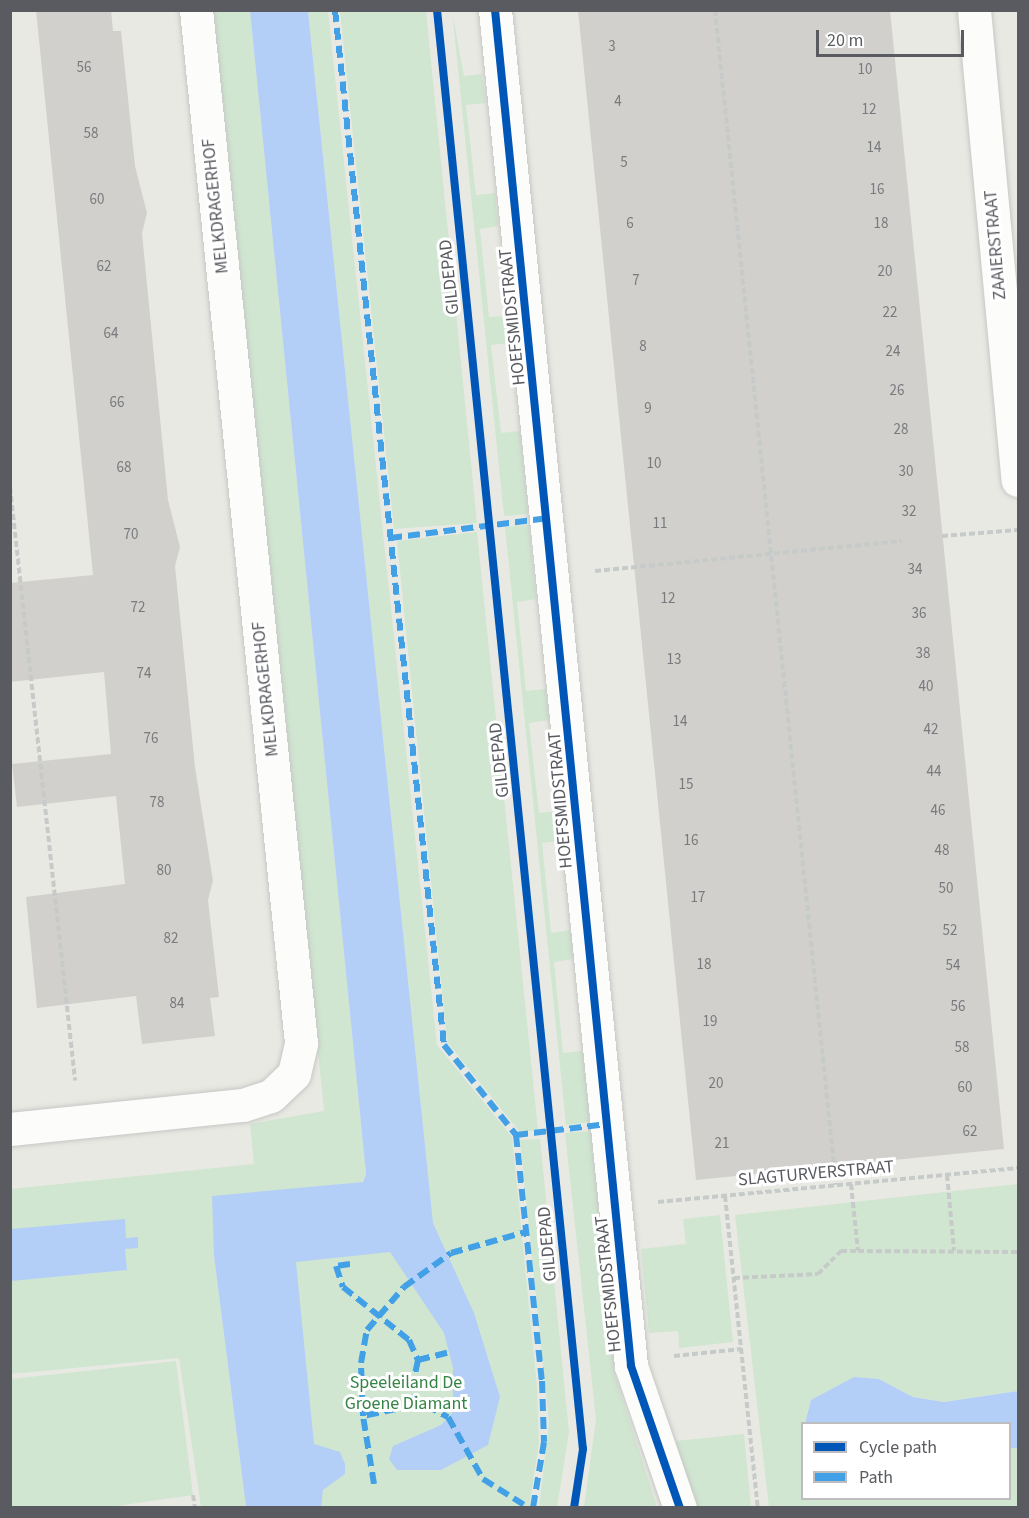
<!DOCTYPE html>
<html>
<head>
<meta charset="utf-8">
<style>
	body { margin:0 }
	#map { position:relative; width:1029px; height:1518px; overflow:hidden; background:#e9e9e3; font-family:"Source Sans 3",sans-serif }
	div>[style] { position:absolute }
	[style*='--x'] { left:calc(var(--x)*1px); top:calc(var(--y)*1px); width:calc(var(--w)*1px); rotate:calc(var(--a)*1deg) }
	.green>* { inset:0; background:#d0e6d1 }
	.water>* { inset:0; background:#b4cff7 }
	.building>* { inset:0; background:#d1d0cd }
	.path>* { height:4px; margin-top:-2px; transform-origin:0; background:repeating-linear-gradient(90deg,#c6cbc9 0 6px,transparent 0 9px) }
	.roads { filter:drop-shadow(0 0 2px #c6c7c5) drop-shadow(0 0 2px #c6c7c5) }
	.minor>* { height:33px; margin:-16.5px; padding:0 16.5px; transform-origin:16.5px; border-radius:16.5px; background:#fcfcfb }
	.quiet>* { height:6px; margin-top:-3px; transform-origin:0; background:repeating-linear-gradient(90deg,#42a1e6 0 12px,transparent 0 18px) }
	.cycleway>* { height:8px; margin:-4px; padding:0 4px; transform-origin:4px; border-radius:4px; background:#0057b8 }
	span { translate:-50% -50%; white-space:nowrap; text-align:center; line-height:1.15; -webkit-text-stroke:6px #fff; paint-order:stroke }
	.number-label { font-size:15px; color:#787a7d }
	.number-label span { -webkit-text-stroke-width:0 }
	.street-label { font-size:18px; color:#595b61 }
	.park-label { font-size:18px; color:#358446 }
	.frame { position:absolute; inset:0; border:12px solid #595b61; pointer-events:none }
	.legend { position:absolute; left:801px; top:1422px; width:210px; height:78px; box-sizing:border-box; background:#fff; border:2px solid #bdbdc0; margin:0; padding:8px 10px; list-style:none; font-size:18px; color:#595b61 }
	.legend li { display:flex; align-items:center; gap:12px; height:30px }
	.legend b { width:30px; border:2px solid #bdbdc0 }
	.scale { position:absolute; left:816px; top:30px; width:148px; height:27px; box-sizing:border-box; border:3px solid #595b61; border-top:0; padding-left:8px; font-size:18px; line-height:21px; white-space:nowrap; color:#595b61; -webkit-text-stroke:4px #fff; paint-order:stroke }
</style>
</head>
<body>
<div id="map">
	<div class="green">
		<i style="clip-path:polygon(328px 10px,437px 1045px,512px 1137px,537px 1386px,539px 1443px,529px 1507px,305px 1507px,278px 1238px,431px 1205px,308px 11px)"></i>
		<i style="clip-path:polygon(212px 11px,250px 11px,366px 1174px,363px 1182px,214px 1256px,246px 1507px,201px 1507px,179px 1358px,11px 1374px,11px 1189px,254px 1164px,250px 1124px,324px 1111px)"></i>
		<i style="clip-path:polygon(340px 11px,426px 11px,477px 523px,394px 529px)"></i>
		<i style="clip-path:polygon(452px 11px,464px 76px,482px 74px,486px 103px,466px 105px,476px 195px,495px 193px,498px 226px,480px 229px,489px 317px,508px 316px,511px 343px,491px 345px,501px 433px,520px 431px,528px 514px,504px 516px)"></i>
		<i style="clip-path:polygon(529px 525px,536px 599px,517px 602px,526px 691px,546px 689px,549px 720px,529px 723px,539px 813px,558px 811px,561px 841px,542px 843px,551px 933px,571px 930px,574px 959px,554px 962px,563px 1053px,583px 1051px,590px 1122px,566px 1125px,505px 527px)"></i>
		<i style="clip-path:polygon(477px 532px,538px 1130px,520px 1132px,447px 1042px,397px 541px)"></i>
		<i style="clip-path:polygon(591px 1131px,615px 1375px,657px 1507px,584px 1507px,596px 1419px,565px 1133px)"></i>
		<i style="clip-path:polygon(540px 1139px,569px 1432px,557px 1508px,539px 1507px,549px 1423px,520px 1140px)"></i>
		<i style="clip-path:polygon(1018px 1184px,1018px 1391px,944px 1402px,913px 1397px,879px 1379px,811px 1400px,802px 1434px,802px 1498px,1010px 1498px,1010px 1448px,1018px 1448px,1018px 1507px,769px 1507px,735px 1215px)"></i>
		<i style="clip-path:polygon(720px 1215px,733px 1342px,679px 1348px,678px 1331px,649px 1333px,641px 1249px,686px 1244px,683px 1219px)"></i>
		<i style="clip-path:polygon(176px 1361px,193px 1495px,103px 1508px,11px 1507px,11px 1379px)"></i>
		<i style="clip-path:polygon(744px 1434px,751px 1507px,696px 1507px,676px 1441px)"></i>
	</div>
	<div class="water">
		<i style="clip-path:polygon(250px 11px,308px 11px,433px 1223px,474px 1313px,500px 1397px,488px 1445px,441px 1470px,397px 1470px,389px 1459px,393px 1446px,441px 1425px,453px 1412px,453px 1368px,444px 1333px,390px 1252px,296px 1262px,314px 1444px,340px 1452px,345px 1464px,345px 1474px,323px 1490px,321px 1508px,246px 1507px,214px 1256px,212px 1196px,363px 1182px,366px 1174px)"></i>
		<i style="clip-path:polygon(125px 1219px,126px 1238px,138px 1237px,138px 1248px,125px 1249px,127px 1270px,11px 1281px,11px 1229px)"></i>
		<i style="clip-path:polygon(854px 1377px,879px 1379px,913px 1397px,944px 1402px,1018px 1391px,1018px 1448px,1010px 1448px,1010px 1424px,805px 1423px,811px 1400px)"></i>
	</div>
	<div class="building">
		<i style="clip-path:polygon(36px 10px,111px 10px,113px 31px,121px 31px,135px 166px,147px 213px,142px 233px,168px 500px,180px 547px,175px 566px,195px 767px,213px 881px,208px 900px,219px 997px,210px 998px,215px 1036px,142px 1044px,136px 996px,37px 1008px,26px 897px,125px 884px,116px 796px,17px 807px,12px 764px,111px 754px,104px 672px,10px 682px,10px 583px,93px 575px)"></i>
		<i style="clip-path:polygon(578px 10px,890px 10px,1004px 1149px,696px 1180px)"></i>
	</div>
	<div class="path">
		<i style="--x:715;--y:10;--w:1181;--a:84.12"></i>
		<i style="--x:10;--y:487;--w:597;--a:83.74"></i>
		<i style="--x:942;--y:536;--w:76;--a:-4.5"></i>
		<i style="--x:595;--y:571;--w:308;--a:-5.6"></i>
		<i style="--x:947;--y:1175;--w:76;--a:84.7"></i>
		<i style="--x:851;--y:1184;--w:67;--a:84"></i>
		<i style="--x:858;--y:1251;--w:160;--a:0.4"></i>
		<i style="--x:725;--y:1196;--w:314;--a:84"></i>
		<i style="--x:658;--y:1202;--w:362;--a:-5.4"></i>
		<i style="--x:734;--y:1278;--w:84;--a:-2.7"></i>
		<i style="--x:818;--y:1274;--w:33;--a:-45"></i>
		<i style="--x:841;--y:1251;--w:17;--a:0"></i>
		<i style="--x:674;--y:1356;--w:68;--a:-5.9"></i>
		<i style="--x:193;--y:1495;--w:13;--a:81"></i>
	</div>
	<div class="roads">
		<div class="minor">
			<i style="--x:495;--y:10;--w:1363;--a:84.27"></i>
			<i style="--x:631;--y:1366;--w:150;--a:71"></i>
			<i style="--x:974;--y:10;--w:472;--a:84.7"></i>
			<i style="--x:10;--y:1129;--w:234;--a:-5.9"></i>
			<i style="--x:243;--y:1105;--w:29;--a:-18"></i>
			<i style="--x:271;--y:1096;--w:32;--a:-44"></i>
			<i style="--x:294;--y:1074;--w:32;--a:-77"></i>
			<i style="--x:301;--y:1043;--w:1038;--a:-95.8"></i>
		</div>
	</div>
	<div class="quiet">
		<i style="--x:335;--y:10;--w:1041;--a:83.99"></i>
		<i style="--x:444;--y:1045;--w:115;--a:51.3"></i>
		<i style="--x:516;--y:1135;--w:247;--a:84"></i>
		<i style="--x:542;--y:1381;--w:61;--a:88.1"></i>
		<i style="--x:544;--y:1442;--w:67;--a:99.5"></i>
		<i style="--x:390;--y:538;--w:160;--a:-7.2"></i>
		<i style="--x:516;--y:1135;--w:92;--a:-6.9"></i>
		<i style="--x:350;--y:1264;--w:14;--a:172"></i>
		<i style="--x:336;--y:1266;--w:22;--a:72"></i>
		<i style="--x:343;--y:1287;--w:85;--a:38.8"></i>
		<i style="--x:409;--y:1340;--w:22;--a:66"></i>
		<i style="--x:418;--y:1360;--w:38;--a:102"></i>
		<i style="--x:410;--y:1397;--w:18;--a:139"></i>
		<i style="--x:396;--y:1409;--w:34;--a:168"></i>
		<i style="--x:418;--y:1360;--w:30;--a:-14"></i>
		<i style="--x:410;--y:1397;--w:43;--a:27.8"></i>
		<i style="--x:448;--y:1417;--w:71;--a:60.6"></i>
		<i style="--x:483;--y:1479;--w:54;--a:32.2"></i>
		<i style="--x:374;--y:1484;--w:69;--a:-99.2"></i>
		<i style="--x:363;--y:1416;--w:53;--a:-92.2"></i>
		<i style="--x:361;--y:1363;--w:34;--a:-80"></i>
		<i style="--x:367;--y:1330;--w:57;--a:-49.3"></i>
		<i style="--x:404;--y:1287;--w:58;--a:-35.9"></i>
		<i style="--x:451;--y:1253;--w:77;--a:-15.8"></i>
	</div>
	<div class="cycleway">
		<i style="--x:437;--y:10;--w:1446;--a:84.21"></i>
		<i style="--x:583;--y:1449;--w:60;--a:98.7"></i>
		<i style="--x:495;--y:10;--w:1363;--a:84.27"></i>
		<i style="--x:631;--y:1366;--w:150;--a:71"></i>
	</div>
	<div class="number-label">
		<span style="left:612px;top:47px">3</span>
		<span style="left:84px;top:68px">56</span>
		<span style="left:865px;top:70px">10</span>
		<span style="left:618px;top:102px">4</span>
		<span style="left:869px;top:110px">12</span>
		<span style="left:91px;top:134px">58</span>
		<span style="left:874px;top:148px">14</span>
		<span style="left:624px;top:163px">5</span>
		<span style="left:877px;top:190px">16</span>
		<span style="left:97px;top:200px">60</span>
		<span style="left:630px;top:224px">6</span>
		<span style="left:881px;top:224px">18</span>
		<span style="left:104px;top:267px">62</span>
		<span style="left:885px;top:272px">20</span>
		<span style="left:636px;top:281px">7</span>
		<span style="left:890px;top:313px">22</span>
		<span style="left:111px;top:334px">64</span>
		<span style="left:643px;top:347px">8</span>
		<span style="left:893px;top:352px">24</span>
		<span style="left:897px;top:391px">26</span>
		<span style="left:117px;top:403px">66</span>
		<span style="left:648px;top:409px">9</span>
		<span style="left:901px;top:430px">28</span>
		<span style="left:654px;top:464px">10</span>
		<span style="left:124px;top:468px">68</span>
		<span style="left:906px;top:472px">30</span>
		<span style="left:909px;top:512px">32</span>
		<span style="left:660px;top:524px">11</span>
		<span style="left:131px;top:535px">70</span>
		<span style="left:915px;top:570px">34</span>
		<span style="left:668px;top:599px">12</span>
		<span style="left:138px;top:608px">72</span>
		<span style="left:919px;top:614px">36</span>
		<span style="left:923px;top:654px">38</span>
		<span style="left:674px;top:660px">13</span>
		<span style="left:144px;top:674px">74</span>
		<span style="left:926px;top:687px">40</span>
		<span style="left:680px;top:722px">14</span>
		<span style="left:931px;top:730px">42</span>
		<span style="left:151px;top:739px">76</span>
		<span style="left:934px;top:772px">44</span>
		<span style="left:686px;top:785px">15</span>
		<span style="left:157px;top:803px">78</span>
		<span style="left:938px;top:811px">46</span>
		<span style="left:691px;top:841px">16</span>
		<span style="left:942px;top:851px">48</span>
		<span style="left:164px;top:871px">80</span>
		<span style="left:946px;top:889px">50</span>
		<span style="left:698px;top:898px">17</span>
		<span style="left:950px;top:931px">52</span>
		<span style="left:171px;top:939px">82</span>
		<span style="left:704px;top:965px">18</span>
		<span style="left:953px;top:966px">54</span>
		<span style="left:177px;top:1004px">84</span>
		<span style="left:958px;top:1007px">56</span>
		<span style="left:710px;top:1022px">19</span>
		<span style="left:962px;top:1048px">58</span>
		<span style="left:716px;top:1084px">20</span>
		<span style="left:965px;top:1088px">60</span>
		<span style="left:970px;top:1132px">62</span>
		<span style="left:722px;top:1144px">21</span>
	</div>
	<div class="street-label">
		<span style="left:216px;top:206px;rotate:-96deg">MELKDRAGERHOF</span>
		<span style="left:996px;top:245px;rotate:-95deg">ZAAIERSTRAAT</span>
		<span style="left:450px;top:277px;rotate:-96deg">GILDEPAD</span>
		<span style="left:513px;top:317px;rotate:-96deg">HOEFSMIDSTRAAT</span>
		<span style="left:266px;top:689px;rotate:-96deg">MELKDRAGERHOF</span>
		<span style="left:500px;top:760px;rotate:-96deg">GILDEPAD</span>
		<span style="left:561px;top:800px;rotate:-95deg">HOEFSMIDSTRAAT</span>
		<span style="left:816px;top:1174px;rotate:-5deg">SLAGTURVERSTRAAT</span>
		<span style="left:548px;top:1244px;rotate:-95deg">GILDEPAD</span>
		<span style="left:609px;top:1284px;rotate:-96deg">HOEFSMIDSTRAAT</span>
	</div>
	<div class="park-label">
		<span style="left:406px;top:1394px">Speeleiland De<br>Groene Diamant</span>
	</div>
	<div class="frame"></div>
	<ul class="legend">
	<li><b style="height:8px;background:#0057b8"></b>Cycle path</li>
	<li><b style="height:8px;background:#42a1e6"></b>Path</li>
	</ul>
	<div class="scale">20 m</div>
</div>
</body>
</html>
